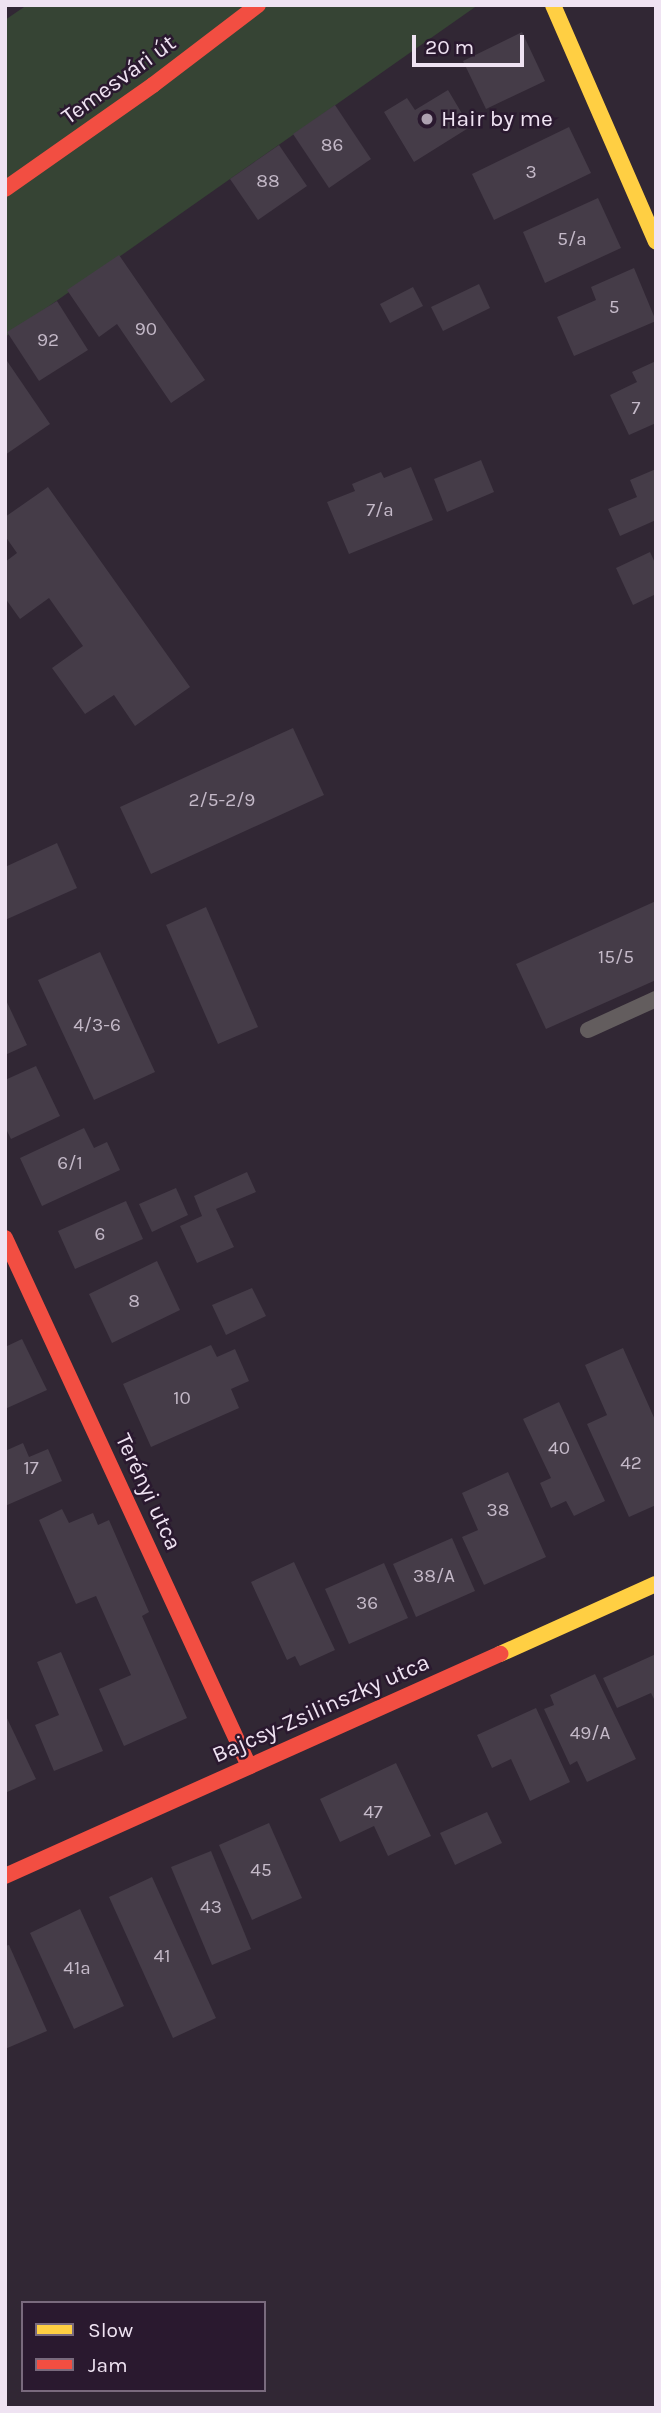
<!DOCTYPE html>
<html>
<head>
<meta charset="utf-8">
<style>
	body { margin:0 }
	#map { position:relative; width:661px; height:2413px; overflow:hidden; background:#312734; font-family:Karla,sans-serif }
	div>[style] { position:absolute }
	[style*='--x'] { left:calc(var(--x)*1px); top:calc(var(--y)*1px); width:calc(var(--w)*1px); rotate:calc(var(--a)*1deg) }
	.green>* { inset:0; background:#364434 }
	.building>* { inset:0; background:#453c48 }
	.lane>* { height:16px; margin:-8px; padding:0 8px; transform-origin:8px; border-radius:8px; background:#635d5e }
	.slow>* { height:16px; margin:-8px; padding:0 8px; transform-origin:8px; border-radius:8px; background:#ffcf43 }
	.jam>* { height:16px; margin:-8px; padding:0 8px; transform-origin:8px; border-radius:8px; background:#f24e42 }
	.dots>* { width:19px; height:19px; translate:-50% -50%; box-sizing:border-box; border:4px solid #2a192f; border-radius:50% }
	span { translate:-50% -50%; white-space:nowrap; text-align:center; line-height:1.15; -webkit-text-stroke:5px #2a192f; paint-order:stroke }
	.number-label { font-size:19px; color:#c4b9c8 }
	.number-label span { -webkit-text-stroke-width:0 }
	.street-label { font-size:23px; color:#efe3f2 }
	.poi-label { font-size:23px; color:#efe3f2 }
	.left { translate:0 -50%; text-align:left }
	.frame { position:absolute; inset:0; border:7px solid #efe3f2; pointer-events:none }
	.legend { position:absolute; left:21px; top:2301px; width:245px; height:91px; box-sizing:border-box; background:#2a192f; border:2px solid #796a7d; margin:0; padding:9px 12px; list-style:none; font-size:21px; color:#efe3f2 }
	.legend li { display:flex; align-items:center; gap:14px; height:35px }
	.legend b { width:35px; border:2px solid #796a7d }
	.scale { position:absolute; left:412px; top:35px; width:112px; height:32px; box-sizing:border-box; border:4px solid #efe3f2; border-top:0; padding-left:9px; font-size:21px; line-height:24px; white-space:nowrap; color:#efe3f2; -webkit-text-stroke:5px #2a192f; paint-order:stroke }
</style>
</head>
<body>
<div id="map">
	<div class="green">
		<i style="clip-path:polygon(27px 5px,478px 5px,5px 337px,5px 20px)"></i>
	</div>
	<div class="building">
		<i style="clip-path:polygon(522px 32px,545px 81px,486px 109px,463px 61px)"></i>
		<i style="clip-path:polygon(448px 90px,470px 127px,414px 162px,384px 112px,407px 98px,415px 110px)"></i>
		<i style="clip-path:polygon(335px 105px,371px 159px,329px 188px,293px 134px)"></i>
		<i style="clip-path:polygon(569px 127px,591px 173px,494px 220px,472px 174px)"></i>
		<i style="clip-path:polygon(279px 145px,307px 186px,258px 220px,230px 179px)"></i>
		<i style="clip-path:polygon(598px 198px,621px 248px,545px 283px,523px 232px)"></i>
		<i style="clip-path:polygon(119px 255px,205px 380px,171px 403px,117px 324px,99px 337px,67px 290px)"></i>
		<i style="clip-path:polygon(634px 268px,656px 321px,574px 356px,557px 317px,596px 300px,591px 287px)"></i>
		<i style="clip-path:polygon(479px 284px,490px 308px,443px 331px,431px 307px)"></i>
		<i style="clip-path:polygon(413px 287px,423px 306px,390px 323px,380px 304px)"></i>
		<i style="clip-path:polygon(57px 301px,88px 350px,39px 381px,7px 332px)"></i>
		<i style="clip-path:polygon(5px 358px,50px 424px,5px 455px)"></i>
		<i style="clip-path:polygon(656px 361px,656px 423px,629px 435px,610px 395px,637px 382px,632px 372px)"></i>
		<i style="clip-path:polygon(481px 460px,494px 492px,447px 512px,434px 479px)"></i>
		<i style="clip-path:polygon(411px 467px,433px 520px,349px 554px,327px 502px,355px 491px,352px 484px,381px 472px,384px 478px)"></i>
		<i style="clip-path:polygon(656px 469px,656px 520px,620px 536px,608px 509px,637px 497px,630px 480px)"></i>
		<i style="clip-path:polygon(48px 487px,190px 687px,135px 726px,114px 695px,85px 714px,52px 668px,83px 646px,49px 598px,20px 619px,5px 598px,5px 562px,17px 553px,5px 536px,5px 517px)"></i>
		<i style="clip-path:polygon(650px 552px,656px 565px,656px 594px,633px 605px,616px 568px)"></i>
		<i style="clip-path:polygon(293px 728px,324px 795px,151px 874px,120px 807px)"></i>
		<i style="clip-path:polygon(57px 843px,77px 888px,5px 920px,5px 867px)"></i>
		<i style="clip-path:polygon(656px 901px,656px 980px,546px 1029px,516px 964px)"></i>
		<i style="clip-path:polygon(206px 907px,258px 1027px,218px 1044px,166px 925px)"></i>
		<i style="clip-path:polygon(100px 952px,155px 1072px,94px 1100px,38px 980px)"></i>
		<i style="clip-path:polygon(5px 998px,27px 1045px,5px 1055px)"></i>
		<i style="clip-path:polygon(36px 1066px,60px 1116px,11px 1139px,5px 1127px,5px 1080px)"></i>
		<i style="clip-path:polygon(84px 1128px,94px 1148px,107px 1142px,120px 1170px,42px 1206px,20px 1158px)"></i>
		<i style="clip-path:polygon(247px 1172px,256px 1192px,216px 1209px,234px 1247px,197px 1263px,180px 1226px,202px 1216px,194px 1196px)"></i>
		<i style="clip-path:polygon(176px 1188px,188px 1215px,152px 1232px,139px 1204px)"></i>
		<i style="clip-path:polygon(126px 1201px,143px 1239px,75px 1269px,58px 1231px)"></i>
		<i style="clip-path:polygon(157px 1261px,180px 1310px,112px 1343px,89px 1294px)"></i>
		<i style="clip-path:polygon(252px 1288px,266px 1316px,226px 1335px,212px 1305px)"></i>
		<i style="clip-path:polygon(22px 1339px,47px 1390px,5px 1409px,5px 1347px)"></i>
		<i style="clip-path:polygon(211px 1345px,217px 1357px,235px 1349px,249px 1381px,231px 1389px,239px 1408px,151px 1447px,123px 1384px)"></i>
		<i style="clip-path:polygon(623px 1348px,656px 1422px,656px 1505px,629px 1517px,587px 1424px,607px 1415px,585px 1365px)"></i>
		<i style="clip-path:polygon(559px 1402px,605px 1501px,574px 1516px,566px 1501px,551px 1508px,540px 1483px,551px 1478px,523px 1419px)"></i>
		<i style="clip-path:polygon(23px 1443px,29px 1457px,48px 1449px,62px 1481px,5px 1506px,5px 1451px)"></i>
		<i style="clip-path:polygon(508px 1472px,546px 1557px,484px 1585px,462px 1537px,478px 1530px,462px 1493px)"></i>
		<i style="clip-path:polygon(62px 1509px,69px 1523px,93px 1513px,98px 1525px,109px 1520px,149px 1612px,142px 1616px,187px 1718px,124px 1746px,99px 1689px,131px 1675px,96px 1596px,76px 1604px,39px 1520px)"></i>
		<i style="clip-path:polygon(452px 1538px,475px 1591px,416px 1617px,393px 1564px)"></i>
		<i style="clip-path:polygon(294px 1562px,335px 1650px,300px 1666px,295px 1656px,287px 1660px,251px 1582px)"></i>
		<i style="clip-path:polygon(384px 1563px,408px 1618px,349px 1644px,325px 1589px)"></i>
		<i style="clip-path:polygon(61px 1652px,103px 1751px,54px 1771px,35px 1725px,59px 1715px,37px 1662px)"></i>
		<i style="clip-path:polygon(656px 1654px,656px 1703px,651px 1693px,617px 1708px,603px 1678px)"></i>
		<i style="clip-path:polygon(595px 1674px,636px 1759px,587px 1782px,577px 1761px,570px 1765px,544px 1709px,554px 1705px,550px 1695px)"></i>
		<i style="clip-path:polygon(536px 1708px,570px 1782px,530px 1801px,511px 1759px,492px 1768px,477px 1735px)"></i>
		<i style="clip-path:polygon(5px 1714px,36px 1779px,5px 1793px)"></i>
		<i style="clip-path:polygon(396px 1763px,431px 1836px,388px 1856px,374px 1826px,340px 1842px,320px 1799px)"></i>
		<i style="clip-path:polygon(487px 1812px,502px 1843px,455px 1865px,440px 1833px)"></i>
		<i style="clip-path:polygon(269px 1823px,302px 1898px,252px 1920px,219px 1845px)"></i>
		<i style="clip-path:polygon(211px 1851px,251px 1949px,212px 1965px,171px 1867px)"></i>
		<i style="clip-path:polygon(152px 1877px,216px 2018px,173px 2038px,109px 1897px)"></i>
		<i style="clip-path:polygon(80px 1909px,124px 2006px,74px 2029px,30px 1933px)"></i>
		<i style="clip-path:polygon(9px 1945px,47px 2031px,5px 2049px,5px 1946px)"></i>
	</div>
	<div class="lane">
		<i style="--x:588;--y:1030;--w:75;--a:-24.5"></i>
	</div>
	<div class="slow">
		<i style="--x:553;--y:5;--w:258;--a:66.5"></i>
		<i style="--x:500;--y:1654;--w:171;--a:-24.2"></i>
	</div>
	<div class="jam">
		<i style="--x:5;--y:189;--w:181;--a:-35.1"></i>
		<i style="--x:153;--y:85;--w:132;--a:-37.3"></i>
		<i style="--x:5;--y:1238;--w:582;--a:65.2"></i>
		<i style="--x:5;--y:1876;--w:543;--a:-24.16"></i>
	</div>
	<div class="dots">
		<i style="left:427px;top:119px;background:#aca1b0"></i>
	</div>
	<div class="number-label">
		<span style="left:332px;top:146px">86</span>
		<span style="left:531px;top:173px">3</span>
		<span style="left:268px;top:182px">88</span>
		<span style="left:572px;top:240px">5/a</span>
		<span style="left:614px;top:308px">5</span>
		<span style="left:146px;top:330px">90</span>
		<span style="left:48px;top:341px">92</span>
		<span style="left:636px;top:409px">7</span>
		<span style="left:380px;top:511px">7/a</span>
		<span style="left:222px;top:801px">2/5-2/9</span>
		<span style="left:616px;top:958px">15/5</span>
		<span style="left:97px;top:1026px">4/3-6</span>
		<span style="left:70px;top:1164px">6/1</span>
		<span style="left:100px;top:1235px">6</span>
		<span style="left:134px;top:1302px">8</span>
		<span style="left:182px;top:1399px">10</span>
		<span style="left:559px;top:1449px">40</span>
		<span style="left:631px;top:1464px">42</span>
		<span style="left:31px;top:1469px">17</span>
		<span style="left:498px;top:1511px">38</span>
		<span style="left:434px;top:1577px">38/A</span>
		<span style="left:367px;top:1604px">36</span>
		<span style="left:590px;top:1734px">49/A</span>
		<span style="left:373px;top:1813px">47</span>
		<span style="left:261px;top:1871px">45</span>
		<span style="left:211px;top:1908px">43</span>
		<span style="left:162px;top:1957px">41</span>
		<span style="left:77px;top:1969px">41a</span>
	</div>
	<div class="street-label">
		<span style="left:119px;top:80px;rotate:-36deg">Temesvári út</span>
		<span style="left:148px;top:1492px;rotate:65deg">Terényi utca</span>
		<span style="left:321px;top:1709px;rotate:-24deg">Bajcsy-Zsilinszky utca</span>
	</div>
	<div class="poi-label">
		<span class="left" style="left:441px;top:119px">Hair by me</span>
	</div>
	<div class="frame"></div>
	<ul class="legend">
	<li><b style="height:9px;background:#ffcf43"></b>Slow</li>
	<li><b style="height:9px;background:#f24e42"></b>Jam</li>
	</ul>
	<div class="scale">20 m</div>
</div>
</body>
</html>
